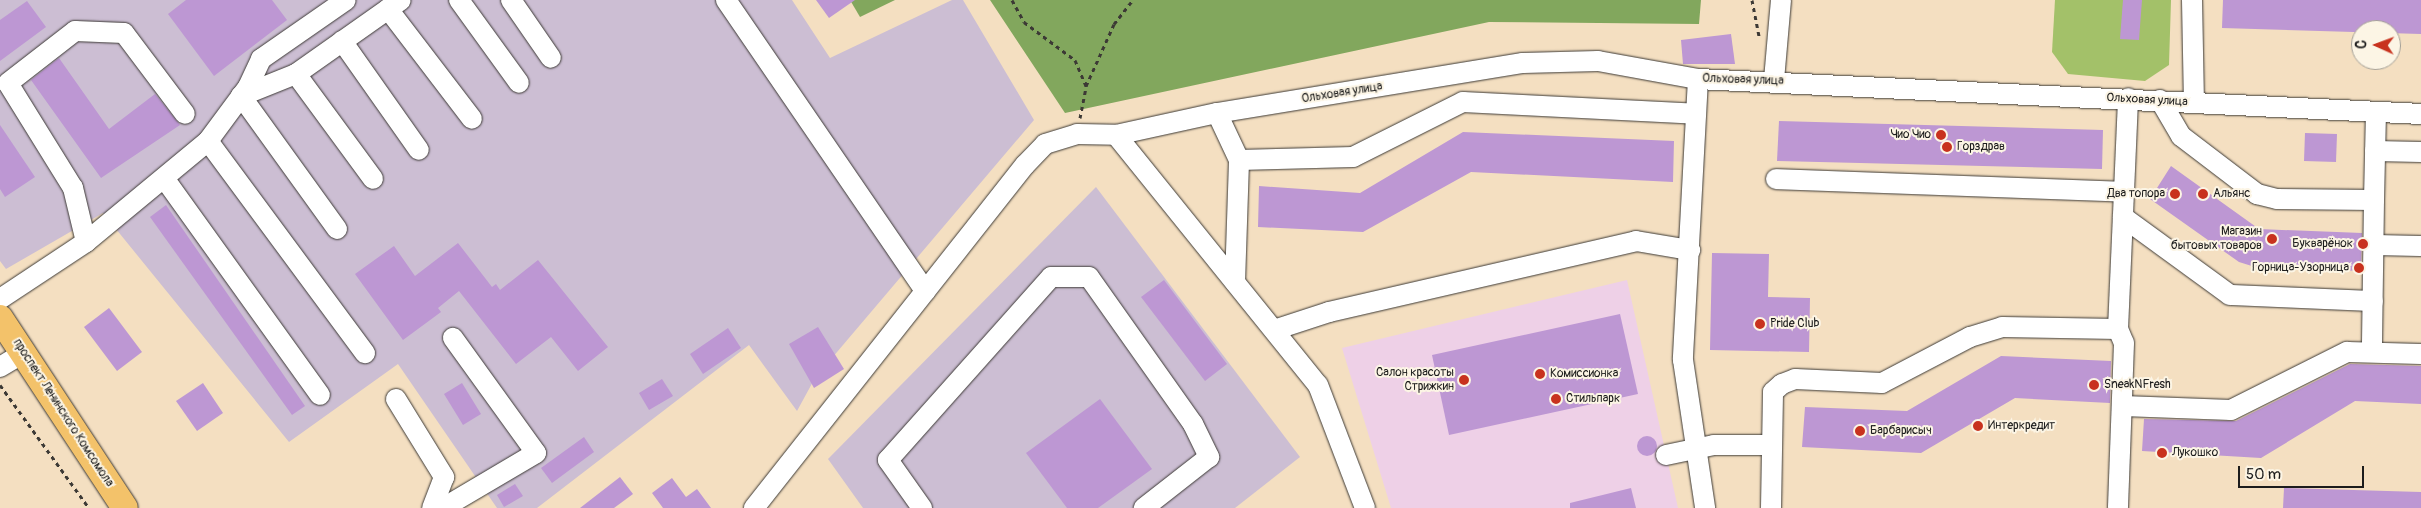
<!DOCTYPE html>
<html>
<head>
<meta charset="utf-8">
<style>
	body { margin:0 }
	#map { position:relative; width:2421px; height:508px; overflow:hidden; background:#f4dfc1; font-family:Pangolin,sans-serif }
	div>[style] { position:absolute }
	[style*='--x'] { left:calc(var(--x)*1px); top:calc(var(--y)*1px); width:calc(var(--w)*1px); rotate:calc(var(--a)*1deg) }
	.built>* { inset:0; background:#eed0e7 }
	.industrial>* { inset:0; background:#ccbed3 }
	.green>* { inset:0; background:#a3c169 }
	.forest>* { inset:0; background:#82a75d }
	.building>* { inset:0; background:#bd97d3 }
	.round { border-radius:50% }
	.path>* { height:3px; margin-top:-1.5px; transform-origin:0; background:repeating-linear-gradient(90deg,#3c3935 0 4px,transparent 0 8px) }
	.roads { filter:drop-shadow(0 0 1px #3c3935) drop-shadow(0 0 1px #3c3935) }
	.minor>* { height:20px; margin:-10px; padding:0 10px; transform-origin:10px; border-radius:10px; background:#fff }
	.major>* { height:26px; margin:-13px; padding:0 13px; transform-origin:13px; border-radius:13px; background:#f3c26a }
	.dots>* { width:14px; height:14px; translate:-50% -50%; box-sizing:border-box; border:2px solid #fcf5e5; border-radius:50% }
	span { translate:-50% -50%; white-space:nowrap; text-align:center; line-height:1.15; -webkit-text-stroke:4px #fcf5e5; paint-order:stroke }
	.street-label { font-size:12px; color:#1c1c1c }
	.poi-label { font-size:12px; color:#1c1c1c }
	.right { translate:-100% -50%; text-align:right }
	.left { translate:0 -50%; text-align:left }
	.north { position:absolute; left:2351px; top:20px; width:50px; height:50px; box-sizing:border-box; background:#fcf5e5; border:1px solid #a29e95; border-radius:50%; rotate:272deg; font-size:14px; font-weight:700; line-height:20px; text-align:center; color:#1c1c1c }
	.north::after { content:''; display:block; margin:auto; width:18px; height:22px; background:#c8321e; clip-path:polygon(50% 0,100% 100%,50% 72%,0 100%) }
	.scale { position:absolute; left:2238px; top:466px; width:126px; height:22px; box-sizing:border-box; border:2px solid #1c1c1c; border-top:0; padding-left:6px; font-size:15px; line-height:18px; white-space:nowrap; color:#1c1c1c; -webkit-text-stroke:4px #fcf5e5; paint-order:stroke }
</style>
</head>
<body>
<div id="map">
	<div class="built">
		<i style="clip-path:polygon(1627px 280px,1678px 508px,1391px 508px,1342px 348px)"></i>
	</div>
	<div class="industrial">
		<i style="clip-path:polygon(0 0,792px 0,830px 58px,952px 0,963px 0,1034px 120px,815px 378px,797px 411px,749px 345px,537px 508px,497px 508px,398px 364px,289px 442px,103px 213px,6px 269px,0 261px)"></i>
		<i style="clip-path:polygon(1096px 187px,1300px 457px,1235px 508px,863px 508px,828px 459px)"></i>
	</div>
	<div class="green">
		<i style="clip-path:polygon(2055px 0,2171px 0,2169px 65px,2145px 81px,2068px 74px,2052px 52px)"></i>
	</div>
	<div class="forest">
		<i style="clip-path:polygon(850px 0,895px 0,860px 17px)"></i>
		<i style="clip-path:polygon(990px 0,1701px 0,1699px 24px,1489px 22px,1065px 113px)"></i>
	</div>
	<div class="building">
		<i style="clip-path:polygon(186px 0,272px 0,287px 20px,214px 76px,168px 14px)"></i>
		<i style="clip-path:polygon(816px 0,855px 0,829px 18px)"></i>
		<i style="clip-path:polygon(2123px 0,2142px 0,2139px 40px,2120px 39px)"></i>
		<i style="clip-path:polygon(2223px 0,2421px 0,2421px 34px,2222px 28px)"></i>
		<i style="clip-path:polygon(27px 1px,46px 27px,0 61px,0 20px)"></i>
		<i style="clip-path:polygon(1731px 34px,1735px 64px,1683px 64px,1681px 40px)"></i>
		<i style="clip-path:polygon(59px 58px,109px 129px,155px 94px,180px 125px,101px 178px,31px 80px)"></i>
		<i style="clip-path:polygon(1779px 121px,2103px 130px,2102px 169px,1777px 161px)"></i>
		<i style="clip-path:polygon(0 125px,35px 177px,5px 197px,0 189px)"></i>
		<i style="clip-path:polygon(1463px 132px,1674px 141px,1673px 182px,1471px 172px,1363px 232px,1258px 227px,1259px 186px,1360px 193px)"></i>
		<i style="clip-path:polygon(2305px 133px,2337px 134px,2336px 162px,2304px 161px)"></i>
		<i style="clip-path:polygon(2171px 166px,2259px 229px,2362px 233px,2361px 271px,2255px 267px,2239px 262px,2150px 199px)"></i>
		<i style="clip-path:polygon(166px 205px,305px 406px,292px 415px,150px 217px)"></i>
		<i style="clip-path:polygon(458px 243px,492px 287px,496px 284px,500px 290px,538px 260px,608px 347px,578px 371px,551px 337px,516px 364px,459px 291px,438px 308px,441px 312px,403px 340px,355px 274px,394px 246px,415px 276px)"></i>
		<i style="clip-path:polygon(1712px 253px,1769px 254px,1768px 297px,1810px 298px,1809px 352px,1710px 350px)"></i>
		<i style="clip-path:polygon(1164px 280px,1227px 364px,1205px 381px,1141px 297px)"></i>
		<i style="clip-path:polygon(109px 308px,142px 352px,117px 371px,84px 327px)"></i>
		<i style="clip-path:polygon(1620px 314px,1638px 394px,1449px 435px,1432px 355px)"></i>
		<i style="clip-path:polygon(818px 327px,844px 369px,814px 388px,789px 344px)"></i>
		<i style="clip-path:polygon(728px 328px,741px 348px,703px 374px,690px 354px)"></i>
		<i style="clip-path:polygon(2001px 356px,2111px 361px,2110px 403px,2015px 398px,1921px 453px,1802px 447px,1805px 407px,1907px 411px)"></i>
		<i style="clip-path:polygon(2350px 364px,2421px 366px,2421px 404px,2355px 401px,2261px 458px,2142px 451px,2144px 419px,2236px 421px)"></i>
		<i style="clip-path:polygon(662px 379px,673px 396px,649px 410px,639px 393px)"></i>
		<i style="clip-path:polygon(203px 383px,223px 413px,197px 431px,176px 401px)"></i>
		<i style="clip-path:polygon(462px 383px,481px 414px,463px 425px,444px 394px)"></i>
		<i style="clip-path:polygon(1100px 399px,1152px 469px,1098px 508px,1067px 508px,1026px 453px)"></i>
		<i class="round" style="left:1637px;top:436px;width:20px;height:20px"></i>
		<i style="clip-path:polygon(584px 437px,594px 452px,552px 483px,541px 468px)"></i>
		<i style="clip-path:polygon(620px 477px,633px 494px,614px 508px,580px 508px)"></i>
		<i style="clip-path:polygon(672px 478px,686px 497px,697px 489px,711px 508px,663px 508px,652px 493px)"></i>
		<i style="clip-path:polygon(515px 484px,523px 496px,504px 507px,497px 495px)"></i>
		<i style="clip-path:polygon(1631px 488px,1636px 508px,1570px 508px,1570px 503px)"></i>
		<i style="clip-path:polygon(2284px 488px,2421px 492px,2421px 508px,2283px 508px)"></i>
	</div>
	<div class="path">
		<i style="--x:1012;--y:0;--w:25;--a:61"></i>
		<i style="--x:1024;--y:22;--w:64;--a:36.7"></i>
		<i style="--x:1075;--y:60;--w:28;--a:67"></i>
		<i style="--x:1752;--y:0;--w:37;--a:79"></i>
		<i style="--x:1080;--y:118;--w:33;--a:-79"></i>
		<i style="--x:1086;--y:86;--w:68;--a:-65.7"></i>
		<i style="--x:1114;--y:24;--w:31;--a:-52"></i>
		<i style="--x:0;--y:385;--w:152;--a:54.1"></i>
	</div>
	<div class="roads">
		<div class="minor">
			<i style="--x:459;--y:0;--w:102;--a:54.1"></i>
			<i style="--x:511;--y:0;--w:70;--a:55.4"></i>
			<i style="--x:726;--y:0;--w:353;--a:55.6"></i>
			<i style="--x:2192;--y:0;--w:102;--a:88.9"></i>
			<i style="--x:388;--y:9;--w:138;--a:52.6"></i>
			<i style="--x:342;--y:41;--w:133;--a:54.8"></i>
			<i style="--x:296;--y:74;--w:130;--a:53.7"></i>
			<i style="--x:1698;--y:79;--w:281;--a:93.1"></i>
			<i style="--x:1683;--y:360;--w:150;--a:81.5"></i>
			<i style="--x:1774;--y:80;--w:80;--a:-85"></i>
			<i style="--x:2160;--y:100;--w:42;--a:59.7"></i>
			<i style="--x:2181;--y:136;--w:96;--a:37.3"></i>
			<i style="--x:2257;--y:194;--w:21;--a:14"></i>
			<i style="--x:2277;--y:199;--w:97;--a:0.6"></i>
			<i style="--x:2374;--y:200;--w:152;--a:90.8"></i>
			<i style="--x:1217;--y:113;--w:52;--a:64.9"></i>
			<i style="--x:1239;--y:160;--w:114;--a:-1.5"></i>
			<i style="--x:1353;--y:157;--w:123;--a:-26.6"></i>
			<i style="--x:1463;--y:102;--w:233;--a:2.9"></i>
			<i style="--x:1116;--y:135;--w:321;--a:51.1"></i>
			<i style="--x:1318;--y:385;--w:132;--a:69.1"></i>
			<i style="--x:208;--y:141;--w:264;--a:53.5"></i>
			<i style="--x:2375;--y:151;--w:46;--a:1.2"></i>
			<i style="--x:164;--y:178;--w:267;--a:54.3"></i>
			<i style="--x:1776;--y:179;--w:348;--a:2.1"></i>
			<i style="--x:2374;--y:200;--w:87;--a:-88.7"></i>
			<i style="--x:2123;--y:217;--w:132;--a:36.1"></i>
			<i style="--x:2230;--y:295;--w:143;--a:2.4"></i>
			<i style="--x:337;--y:229;--w:164;--a:-125.8"></i>
			<i style="--x:241;--y:96;--w:59;--a:-21.8"></i>
			<i style="--x:296;--y:74;--w:128;--a:-35.2"></i>
			<i style="--x:86;--y:242;--w:158;--a:-39.6"></i>
			<i style="--x:208;--y:141;--w:67;--a:-53.5"></i>
			<i style="--x:248;--y:87;--w:31;--a:-65"></i>
			<i style="--x:261;--y:59;--w:103;--a:-34.8"></i>
			<i style="--x:2374;--y:245;--w:47;--a:1.2"></i>
			<i style="--x:1235;--y:282;--w:122;--a:-88.1"></i>
			<i style="--x:0;--y:299;--w:103;--a:-33.5"></i>
			<i style="--x:86;--y:242;--w:56;--a:-103.5"></i>
			<i style="--x:73;--y:188;--w:123;--a:-121.8"></i>
			<i style="--x:8;--y:83;--w:85;--a:-37.8"></i>
			<i style="--x:75;--y:31;--w:49;--a:2.3"></i>
			<i style="--x:124;--y:33;--w:101;--a:53"></i>
			<i style="--x:2118;--y:329;--w:231;--a:-87.5"></i>
			<i style="--x:1274;--y:330;--w:58;--a:-18.1"></i>
			<i style="--x:1329;--y:312;--w:315;--a:-13"></i>
			<i style="--x:1636;--y:241;--w:55;--a:9.5"></i>
			<i style="--x:0;--y:367;--w:27;--a:-31"></i>
			<i style="--x:396;--y:399;--w:92;--a:58.4"></i>
			<i style="--x:444;--y:477;--w:33;--a:111"></i>
			<i style="--x:2123;--y:406;--w:108;--a:2.1"></i>
			<i style="--x:2231;--y:410;--w:130;--a:-26.6"></i>
			<i style="--x:2347;--y:352;--w:74;--a:1.5"></i>
			<i style="--x:1666;--y:455;--w:49;--a:-11.8"></i>
			<i style="--x:1714;--y:445;--w:58;--a:0"></i>
			<i style="--x:443;--y:508;--w:108;--a:-30.6"></i>
			<i style="--x:536;--y:453;--w:142;--a:-125.8"></i>
			<i style="--x:754;--y:508;--w:437;--a:-51.7"></i>
			<i style="--x:1025;--y:165;--w:29;--a:-46"></i>
			<i style="--x:1045;--y:144;--w:34;--a:-17"></i>
			<i style="--x:1077;--y:134;--w:39;--a:1"></i>
			<i style="--x:1116;--y:135;--w:103;--a:-12.3"></i>
			<i style="--x:1217;--y:113;--w:310;--a:-9.3"></i>
			<i style="--x:1523;--y:63;--w:75;--a:-1.5"></i>
			<i style="--x:1598;--y:61;--w:102;--a:10.2"></i>
			<i style="--x:1698;--y:79;--w:724;--a:2.77"></i>
			<i style="--x:922;--y:508;--w:59;--a:-125.3"></i>
			<i style="--x:888;--y:460;--w:245;--a:-48.3"></i>
			<i style="--x:1051;--y:277;--w:38;--a:0"></i>
			<i style="--x:1089;--y:277;--w:180;--a:54.7"></i>
			<i style="--x:1193;--y:424;--w:37;--a:64"></i>
			<i style="--x:1209;--y:457;--w:83;--a:141.9"></i>
			<i style="--x:1771;--y:508;--w:116;--a:-89"></i>
			<i style="--x:1773;--y:392;--w:12;--a:-42"></i>
			<i style="--x:1782;--y:384;--w:14;--a:-21"></i>
			<i style="--x:1795;--y:379;--w:87;--a:2.6"></i>
			<i style="--x:1882;--y:383;--w:99;--a:-27.6"></i>
			<i style="--x:1970;--y:337;--w:34;--a:-17"></i>
			<i style="--x:2002;--y:327;--w:116;--a:1"></i>
			<i style="--x:2118;--y:329;--w:15;--a:67"></i>
			<i style="--x:2124;--y:343;--w:165;--a:92.1"></i>
		</div>
		<div class="major">
			<i style="--x:0;--y:318;--w:227;--a:56.7"></i>
		</div>
	</div>
	<div class="dots">
		<i style="left:1941px;top:135px;background:#c8321e"></i>
		<i style="left:1947px;top:147px;background:#c8321e"></i>
		<i style="left:2175px;top:194px;background:#c8321e"></i>
		<i style="left:2203px;top:194px;background:#c8321e"></i>
		<i style="left:2272px;top:239px;background:#c8321e"></i>
		<i style="left:2363px;top:244px;background:#c8321e"></i>
		<i style="left:2359px;top:268px;background:#c8321e"></i>
		<i style="left:1760px;top:324px;background:#c8321e"></i>
		<i style="left:1540px;top:374px;background:#c8321e"></i>
		<i style="left:1464px;top:380px;background:#c8321e"></i>
		<i style="left:2094px;top:385px;background:#c8321e"></i>
		<i style="left:1556px;top:399px;background:#c8321e"></i>
		<i style="left:1978px;top:426px;background:#c8321e"></i>
		<i style="left:1860px;top:431px;background:#c8321e"></i>
		<i style="left:2162px;top:453px;background:#c8321e"></i>
	</div>
	<div class="street-label">
		<span style="left:1743px;top:80px;rotate:2deg">Ольховая улица</span>
		<span style="left:1342px;top:93px;rotate:-9deg">Ольховая улица</span>
		<span style="left:2147px;top:100px;rotate:3deg">Ольховая улица</span>
		<span style="left:63px;top:413px;rotate:57deg">проспект Ленинского Комсомола</span>
	</div>
	<div class="poi-label">
		<span class="right" style="left:1931px;top:135px">Чио Чио</span>
		<span class="left" style="left:1957px;top:147px">Горздрав</span>
		<span class="right" style="left:2165px;top:194px">Два топора</span>
		<span class="left" style="left:2213px;top:194px">Альянс</span>
		<span class="right" style="left:2262px;top:239px">Магазин<br>бытовых товаров</span>
		<span class="right" style="left:2353px;top:244px">Букварёнок</span>
		<span class="right" style="left:2349px;top:268px">Горница-Узорница</span>
		<span class="left" style="left:1770px;top:324px">Pride Club</span>
		<span class="right" style="left:1454px;top:380px">Салон красоты<br>Стрижкин</span>
		<span class="left" style="left:1550px;top:374px">Комиссионка</span>
		<span class="left" style="left:2104px;top:385px">SneakNFresh</span>
		<span class="left" style="left:1566px;top:399px">Стильпарк</span>
		<span class="left" style="left:1988px;top:426px">Интеркредит</span>
		<span class="left" style="left:1870px;top:431px">Барбарисыч</span>
		<span class="left" style="left:2172px;top:453px">Лукошко</span>
	</div>
	<div class="north">С</div>
	<div class="scale">50 m</div>
</div>
</body>
</html>
